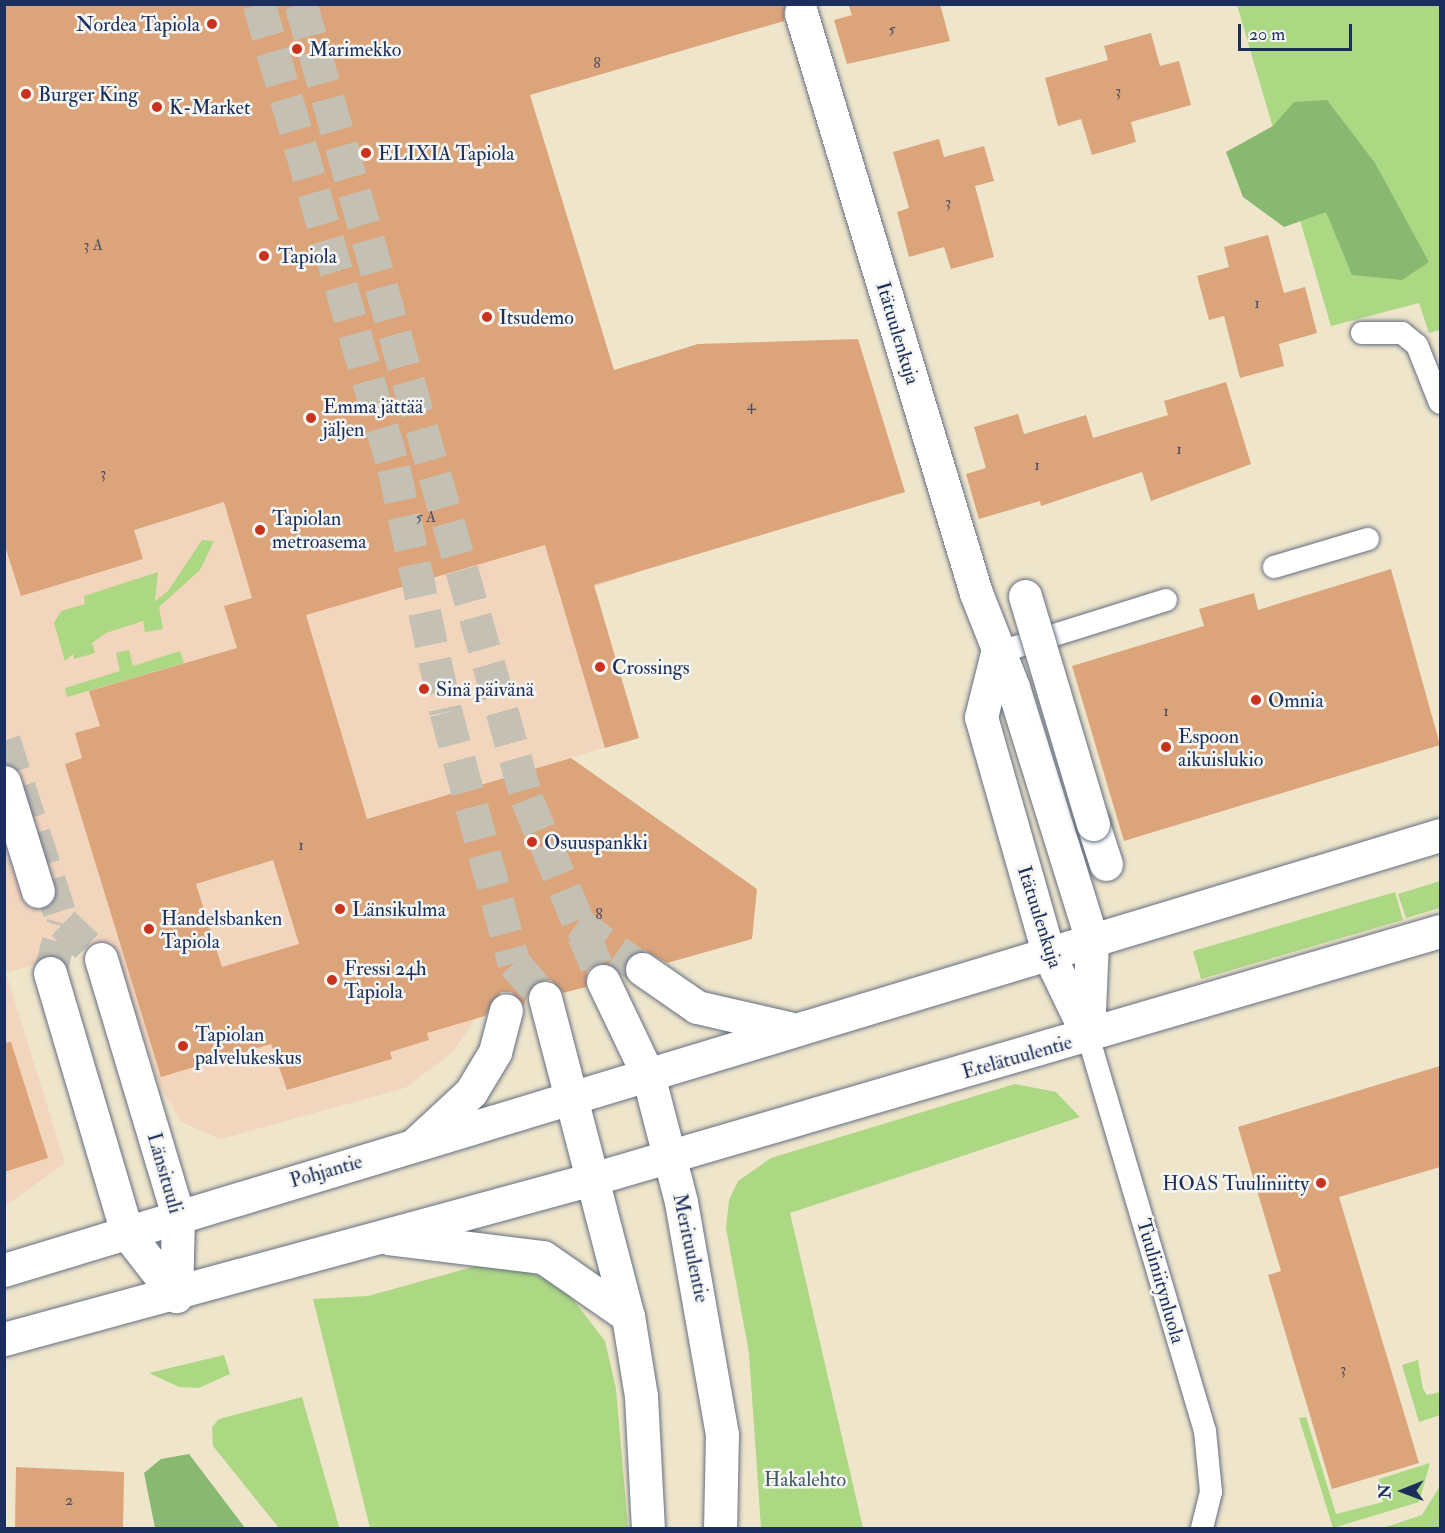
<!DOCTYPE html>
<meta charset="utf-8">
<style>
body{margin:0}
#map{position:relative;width:1445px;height:1533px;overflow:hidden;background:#eee5ca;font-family:"IM FELL Double Pica",serif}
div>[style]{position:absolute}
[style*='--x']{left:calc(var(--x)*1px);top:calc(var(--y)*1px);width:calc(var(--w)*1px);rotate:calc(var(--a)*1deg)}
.built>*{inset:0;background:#f2d5bd}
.green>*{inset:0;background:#acd783}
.forest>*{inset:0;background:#89b871}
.building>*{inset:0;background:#dca47a}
.minor-tunnel>*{height:33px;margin-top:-16.5px;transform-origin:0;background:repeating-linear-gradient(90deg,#c4c1b4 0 33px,transparent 0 49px)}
.primary-tunnel>*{height:33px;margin-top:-16.5px;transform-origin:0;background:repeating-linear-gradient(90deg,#c4c1b4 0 33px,transparent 0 49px)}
.roads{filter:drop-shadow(0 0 2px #656f84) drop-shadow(0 0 2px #656f84)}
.service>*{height:22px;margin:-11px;padding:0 11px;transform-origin:11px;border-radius:11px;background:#fff}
.pedestrian>*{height:33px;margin:-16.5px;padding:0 16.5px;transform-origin:16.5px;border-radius:16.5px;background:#fff}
.minor>*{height:33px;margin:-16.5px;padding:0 16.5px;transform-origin:16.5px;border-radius:16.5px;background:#fff}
.secondary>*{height:33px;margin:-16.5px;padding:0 16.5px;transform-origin:16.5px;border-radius:16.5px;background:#fff}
.primary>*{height:33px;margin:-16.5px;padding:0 16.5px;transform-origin:16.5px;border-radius:16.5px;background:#fff}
.bridges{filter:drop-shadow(0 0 2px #656f84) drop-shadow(0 0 2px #656f84)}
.pedestrian-bridge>*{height:33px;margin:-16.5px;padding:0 16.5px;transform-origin:16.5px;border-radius:16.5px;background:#fff}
.dots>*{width:16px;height:16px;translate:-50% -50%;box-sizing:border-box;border:3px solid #f6f6f2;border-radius:50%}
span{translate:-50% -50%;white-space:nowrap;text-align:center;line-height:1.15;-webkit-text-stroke:5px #f6f6f2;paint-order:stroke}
.number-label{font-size:16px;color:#4b4c65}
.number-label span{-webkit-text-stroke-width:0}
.poi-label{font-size:20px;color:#1b2f5e}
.right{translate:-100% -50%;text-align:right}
.left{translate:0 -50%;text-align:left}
.street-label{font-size:20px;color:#1b2f5e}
.park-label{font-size:20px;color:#3f5967}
.frame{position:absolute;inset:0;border:6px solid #1b2f5e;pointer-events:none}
.north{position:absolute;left:1373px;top:1461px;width:60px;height:60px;-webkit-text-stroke:4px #f6f6f2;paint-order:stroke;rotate:269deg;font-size:16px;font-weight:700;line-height:24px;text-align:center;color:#1b2f5e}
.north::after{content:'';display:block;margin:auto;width:21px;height:27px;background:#1b2f5e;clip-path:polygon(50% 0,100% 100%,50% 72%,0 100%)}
.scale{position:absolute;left:1238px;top:24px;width:114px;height:27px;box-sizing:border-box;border:3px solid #1b2f5e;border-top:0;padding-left:8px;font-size:18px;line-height:21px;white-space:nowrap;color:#1b2f5e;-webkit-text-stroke:4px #f6f6f2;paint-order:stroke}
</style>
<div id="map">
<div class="built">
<div style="clip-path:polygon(5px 5px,513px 38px,637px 573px,594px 587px,639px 737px,412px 806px,475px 1019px,453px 1052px,405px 1088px,221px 1139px,181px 1122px,160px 1086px,112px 942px,6px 973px,65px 1163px,5px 1206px)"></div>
</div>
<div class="green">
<div style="clip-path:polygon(1237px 5px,1440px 5px,1440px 330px,1429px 333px,1419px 303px,1331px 326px)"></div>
<div style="clip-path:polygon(202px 540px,214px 541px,200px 570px,159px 607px,163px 629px,145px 632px,143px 621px,106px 633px,92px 643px,95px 653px,74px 659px,73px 654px,65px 661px,54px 623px,61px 611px,85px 604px,84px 596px,158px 572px,155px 601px,168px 591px)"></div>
<div style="clip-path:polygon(129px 650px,133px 666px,180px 651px,184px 663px,67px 697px,65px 688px,120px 671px,116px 653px)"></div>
<div style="clip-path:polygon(1440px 881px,1440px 908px,1406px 918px,1398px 894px)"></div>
<div style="clip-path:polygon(1395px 892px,1403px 920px,1201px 979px,1193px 951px)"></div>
<div style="clip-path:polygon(1015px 1084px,1056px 1092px,1080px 1117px,790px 1213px,863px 1528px,761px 1528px,749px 1353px,726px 1228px,729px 1200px,738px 1181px,771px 1158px)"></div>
<div style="clip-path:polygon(480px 1265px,519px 1267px,565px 1289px,605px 1341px,616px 1389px,628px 1528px,370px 1528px,313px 1299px,368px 1296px)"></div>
<div style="clip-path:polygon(224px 1355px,230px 1374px,199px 1388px,179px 1387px,149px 1373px)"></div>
<div style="clip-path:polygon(1418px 1360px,1423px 1389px,1427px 1395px,1440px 1392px,1440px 1415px,1419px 1422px,1402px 1365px)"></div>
<div style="clip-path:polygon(302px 1397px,338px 1523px,339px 1528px,279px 1528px,213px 1446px,212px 1427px,219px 1419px)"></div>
<div style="clip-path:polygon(1306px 1417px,1336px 1514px,1383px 1502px,1379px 1479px,1430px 1463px,1419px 1502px,1333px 1528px,1299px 1418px)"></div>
<div style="clip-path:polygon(1440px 1486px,1440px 1528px,1383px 1528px,1422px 1515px)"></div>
</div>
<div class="forest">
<div style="clip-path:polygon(1327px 100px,1375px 163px,1429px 262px,1402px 280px,1352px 275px,1326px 212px,1284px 227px,1243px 197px,1226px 152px,1273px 126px,1294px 102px)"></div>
<div style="clip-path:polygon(189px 1454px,245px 1528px,155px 1528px,144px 1473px,161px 1459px)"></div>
</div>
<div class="building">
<div style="clip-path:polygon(evenodd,4px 4px,785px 4px,784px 21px,530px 95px,614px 370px,698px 344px,858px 339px,905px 492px,594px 585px,639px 738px,605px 748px,545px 545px,306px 615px,367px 819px,571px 758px,757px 889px,752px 939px,667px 963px,644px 950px,635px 952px,626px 959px,625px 975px,613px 965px,595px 964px,587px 971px,586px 987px,563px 993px,551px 980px,540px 980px,531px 985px,524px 1005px,511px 992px,501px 992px,485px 1016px,427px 1033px,429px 1040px,390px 1052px,392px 1059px,287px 1090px,271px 1044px,161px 1077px,65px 764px,82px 758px,75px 733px,100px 726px,89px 691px,237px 648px,224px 606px,252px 598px,224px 502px,134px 530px,143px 559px,21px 596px,4px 543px,4px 4px,273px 860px,299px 944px,222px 967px,196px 884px,273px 860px)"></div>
<div style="clip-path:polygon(848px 4px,940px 4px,950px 41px,847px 64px,834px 20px,852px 15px)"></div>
<div style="clip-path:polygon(1151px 33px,1160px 66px,1179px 61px,1191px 105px,1131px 122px,1136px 142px,1092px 155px,1081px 119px,1058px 126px,1045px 78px,1108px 60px,1104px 46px)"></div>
<div style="clip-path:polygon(939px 139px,944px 157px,984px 146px,994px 181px,975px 186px,994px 257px,951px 269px,944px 247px,909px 257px,897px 212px,909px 208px,893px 152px)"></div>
<div style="clip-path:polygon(1268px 235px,1284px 293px,1305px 287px,1317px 333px,1279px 344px,1284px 366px,1240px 378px,1224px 316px,1209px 320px,1197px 276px,1229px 267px,1224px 247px)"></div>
<div style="clip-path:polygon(1226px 382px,1251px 464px,1151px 501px,1142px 472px,1041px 506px,1040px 501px,979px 519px,966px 474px,986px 468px,974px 427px,1018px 414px,1024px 434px,1086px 415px,1093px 438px,1168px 415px,1164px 401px)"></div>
<div style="clip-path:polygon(1391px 569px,1440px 745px,1124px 841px,1072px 666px,1204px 626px,1199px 609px,1223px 602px,1254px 593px,1258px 610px)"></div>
<div style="clip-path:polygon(11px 1042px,48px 1158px,4px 1172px,4px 1043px)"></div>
<div style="clip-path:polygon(1440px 1066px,1440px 1167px,1339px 1197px,1419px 1463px,1332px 1489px,1268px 1275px,1281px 1271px,1238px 1127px)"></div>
<div style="clip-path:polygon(16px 1467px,124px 1472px,123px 1528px,15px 1528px)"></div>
</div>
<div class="minor-tunnel">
<div style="--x:4;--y:740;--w:192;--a:72.1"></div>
<div style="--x:63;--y:923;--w:52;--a:43.5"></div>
<div style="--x:50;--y:973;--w:52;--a:-75.4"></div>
</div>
<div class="primary-tunnel">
<div style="--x:259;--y:4;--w:483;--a:73.8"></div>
<div style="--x:394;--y:468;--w:249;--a:78"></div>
<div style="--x:446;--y:712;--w:260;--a:74.8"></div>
<div style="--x:514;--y:963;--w:47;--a:48.5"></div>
<div style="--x:301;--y:4;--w:826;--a:74.13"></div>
<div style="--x:527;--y:799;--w:197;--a:67.3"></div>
<div style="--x:577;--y:923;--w:80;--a:35.3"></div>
</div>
<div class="roads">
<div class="service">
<div style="--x:1362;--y:333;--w:40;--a:0"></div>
<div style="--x:1402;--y:333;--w:19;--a:39"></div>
<div style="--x:1417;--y:345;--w:62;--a:68.4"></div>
<div style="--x:1274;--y:567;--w:98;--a:-16.6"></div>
<div style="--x:997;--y:653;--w:177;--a:-17.4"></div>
<div style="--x:1088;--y:1036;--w:412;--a:73.5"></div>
<div style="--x:1205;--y:1431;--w:61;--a:84.4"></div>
<div style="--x:1211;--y:1492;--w:37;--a:104"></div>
</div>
<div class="pedestrian">
<div style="--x:4;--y:782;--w:114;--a:72.7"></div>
<div style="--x:1093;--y:824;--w:42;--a:72"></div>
</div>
<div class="minor">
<div style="--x:801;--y:13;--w:606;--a:73.21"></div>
<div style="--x:976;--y:593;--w:101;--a:68.5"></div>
<div style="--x:1013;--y:687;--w:265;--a:72.7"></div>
<div style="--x:1092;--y:940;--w:96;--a:92.4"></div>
<div style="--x:997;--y:653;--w:66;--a:104"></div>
<div style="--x:981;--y:717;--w:248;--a:74.1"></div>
<div style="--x:1049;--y:955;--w:85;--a:64.3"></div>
<div style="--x:101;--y:959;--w:268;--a:73.3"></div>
<div style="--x:178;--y:1216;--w:80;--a:91.4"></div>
<div style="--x:50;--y:973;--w:271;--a:73.5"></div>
<div style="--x:127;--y:1233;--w:80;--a:52.1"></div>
</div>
<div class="secondary">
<div style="--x:4;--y:1270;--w:593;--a:-16.88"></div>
<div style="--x:4;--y:1339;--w:609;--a:-15.22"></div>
</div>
<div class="primary">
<div style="--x:642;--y:969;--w:67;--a:34.6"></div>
<div style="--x:697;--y:1007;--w:93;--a:13"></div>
<div style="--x:603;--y:981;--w:104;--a:64.4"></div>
<div style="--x:648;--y:1075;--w:131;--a:75.4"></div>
<div style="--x:681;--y:1202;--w:236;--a:80"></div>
<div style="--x:722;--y:1434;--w:94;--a:91.2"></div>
<div style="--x:545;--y:998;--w:329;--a:75.4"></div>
<div style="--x:628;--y:1316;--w:81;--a:80.8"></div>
<div style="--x:641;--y:1396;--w:132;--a:87"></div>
<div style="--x:571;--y:1098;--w:908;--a:-16.84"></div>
<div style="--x:416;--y:1143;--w:75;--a:-42.8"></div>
<div style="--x:471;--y:1092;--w:47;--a:-59"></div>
<div style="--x:495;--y:1052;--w:43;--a:-75.3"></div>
<div style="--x:592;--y:1179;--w:884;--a:-16.3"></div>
<div style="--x:388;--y:1238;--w:156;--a:7"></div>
<div style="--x:543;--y:1257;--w:103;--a:34.8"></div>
</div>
</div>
<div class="bridges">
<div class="pedestrian-bridge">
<div style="--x:1025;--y:596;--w:238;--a:73.4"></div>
</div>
</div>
<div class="dots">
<div style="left:212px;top:24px;background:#c8321e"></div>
<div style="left:297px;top:49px;background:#c8321e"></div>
<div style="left:26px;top:94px;background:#c8321e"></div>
<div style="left:157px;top:107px;background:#c8321e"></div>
<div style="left:366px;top:153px;background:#c8321e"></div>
<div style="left:264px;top:256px;background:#c8321e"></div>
<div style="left:487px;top:317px;background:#c8321e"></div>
<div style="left:311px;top:418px;background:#c8321e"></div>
<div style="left:260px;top:530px;background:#c8321e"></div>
<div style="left:600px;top:667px;background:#c8321e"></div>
<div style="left:424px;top:689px;background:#c8321e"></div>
<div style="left:1256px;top:700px;background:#c8321e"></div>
<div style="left:1166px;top:747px;background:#c8321e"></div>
<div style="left:532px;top:842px;background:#c8321e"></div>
<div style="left:340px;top:909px;background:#c8321e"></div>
<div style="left:149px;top:929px;background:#c8321e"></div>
<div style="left:332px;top:980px;background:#c8321e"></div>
<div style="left:183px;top:1046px;background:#c8321e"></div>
<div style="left:1321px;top:1183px;background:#c8321e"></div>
</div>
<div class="number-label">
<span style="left:892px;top:29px">5</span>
<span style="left:597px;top:63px">8</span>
<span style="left:1118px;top:91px">3</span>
<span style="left:948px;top:202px">3</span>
<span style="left:93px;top:245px">3 A</span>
<span style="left:1257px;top:303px">1</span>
<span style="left:751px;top:405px">4</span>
<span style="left:1179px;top:449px">1</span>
<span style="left:1037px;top:465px">1</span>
<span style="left:103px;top:473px">3</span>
<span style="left:426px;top:517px">5 A</span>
<span style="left:1166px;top:711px">1</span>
<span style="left:301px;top:845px">1</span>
<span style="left:599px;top:914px">8</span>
<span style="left:1343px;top:1369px">3</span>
<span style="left:69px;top:1500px">2</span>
</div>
<div class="poi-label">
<span class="right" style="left:200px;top:24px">Nordea Tapiola</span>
<span class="left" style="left:309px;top:49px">Marimekko</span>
<span class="left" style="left:38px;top:94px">Burger King</span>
<span class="left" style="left:169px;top:107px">K-Market</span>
<span class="left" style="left:378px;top:153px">ELIXIA Tapiola</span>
<span class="left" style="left:278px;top:256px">Tapiola</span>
<span class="left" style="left:499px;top:317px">Itsudemo</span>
<span class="left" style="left:323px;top:418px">Emma jättää<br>jäljen</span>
<span class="left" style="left:272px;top:530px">Tapiolan<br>metroasema</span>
<span class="left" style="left:612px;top:667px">Crossings</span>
<span class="left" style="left:436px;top:689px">Sinä päivänä</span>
<span class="left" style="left:1268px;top:700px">Omnia</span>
<span class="left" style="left:1178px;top:748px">Espoon<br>aikuislukio</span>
<span class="left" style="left:544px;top:842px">Osuuspankki</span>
<span class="left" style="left:352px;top:909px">Länsikulma</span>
<span class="left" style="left:161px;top:930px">Handelsbanken<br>Tapiola</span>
<span class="left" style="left:344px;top:980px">Fressi 24h<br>Tapiola</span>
<span class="left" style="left:195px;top:1046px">Tapiolan<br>palvelukeskus</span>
<span class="right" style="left:1309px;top:1183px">HOAS Tuuliniitty</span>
</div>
<div class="street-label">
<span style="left:898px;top:333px;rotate:73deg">Itätuulenkuja</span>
<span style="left:1040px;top:917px;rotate:72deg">Itätuulenkuja</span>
<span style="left:1017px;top:1057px;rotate:-16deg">Etelätuulentie</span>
<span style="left:326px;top:1171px;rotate:-16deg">Pohjantie</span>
<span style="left:165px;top:1173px;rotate:74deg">Länsituuli</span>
<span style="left:691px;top:1248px;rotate:78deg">Merituulentie</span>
<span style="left:1161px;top:1281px;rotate:74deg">Tuuliniitynluola</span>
</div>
<div class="park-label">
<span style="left:805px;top:1479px">Hakalehto</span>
</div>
<div class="frame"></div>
<div class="north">N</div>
<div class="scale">20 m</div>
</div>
